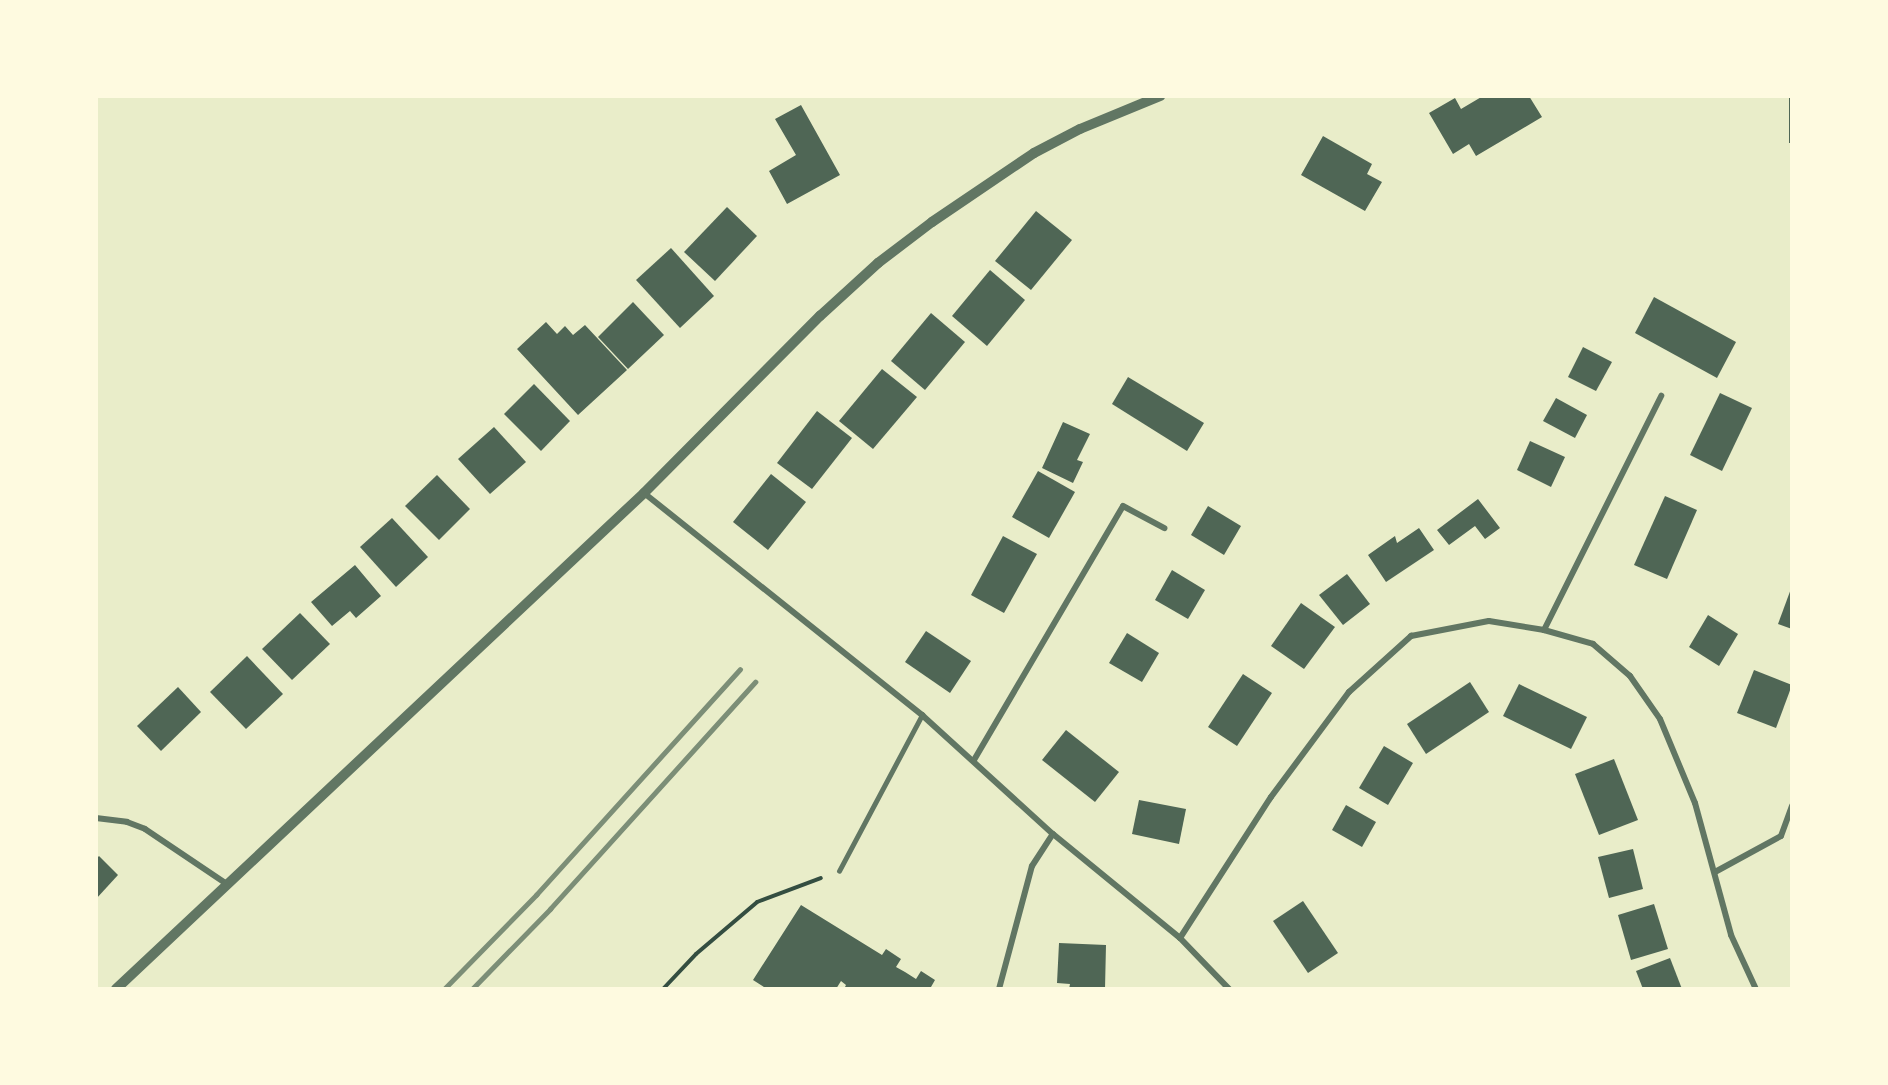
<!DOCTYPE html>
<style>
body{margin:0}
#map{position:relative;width:1888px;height:1085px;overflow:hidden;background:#e9edc9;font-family:"Work Sans",sans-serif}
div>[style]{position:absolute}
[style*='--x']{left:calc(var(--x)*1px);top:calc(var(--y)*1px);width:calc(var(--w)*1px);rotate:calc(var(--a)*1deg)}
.building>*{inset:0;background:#4f6655}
.path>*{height:4px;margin:-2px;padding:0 2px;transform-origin:2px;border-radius:2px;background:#344e41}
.service>*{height:4.5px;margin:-2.25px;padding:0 2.25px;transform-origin:2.25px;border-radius:2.25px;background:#617663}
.minor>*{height:6px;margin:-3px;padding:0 3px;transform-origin:3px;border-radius:3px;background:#617663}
.tertiary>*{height:10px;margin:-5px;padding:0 5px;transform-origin:5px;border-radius:5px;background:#617663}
.rail>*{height:4.5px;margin:-2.25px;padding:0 2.25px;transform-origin:2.25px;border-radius:2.25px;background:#7c8e77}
span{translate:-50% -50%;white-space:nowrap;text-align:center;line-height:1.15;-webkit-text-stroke:4.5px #fefae0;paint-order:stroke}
.frame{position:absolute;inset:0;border:98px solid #fefae0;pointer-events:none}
</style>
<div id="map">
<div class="building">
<div style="clip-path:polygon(1483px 96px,1529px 96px,1542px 117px,1476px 156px,1469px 144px,1453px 154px,1429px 113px,1455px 98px,1461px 109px)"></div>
<div style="clip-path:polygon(1789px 96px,1792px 96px,1792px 143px,1789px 143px)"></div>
<div style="clip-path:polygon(801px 105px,840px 175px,787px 204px,769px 171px,796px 155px,775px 119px)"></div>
<div style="clip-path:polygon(1323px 136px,1372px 164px,1367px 174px,1382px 182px,1365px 211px,1301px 175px)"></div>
<div style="clip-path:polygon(727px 207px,757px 236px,715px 281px,684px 252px)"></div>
<div style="clip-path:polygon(1036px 211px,1072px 240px,1031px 290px,995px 261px)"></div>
<div style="clip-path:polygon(671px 248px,714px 296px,680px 328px,636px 280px)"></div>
<div style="clip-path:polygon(990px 270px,1025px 300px,987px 346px,952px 316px)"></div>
<div style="clip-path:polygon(1654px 297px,1736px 342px,1717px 378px,1635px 333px)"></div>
<div style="clip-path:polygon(633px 302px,664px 335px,628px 369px,598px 337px)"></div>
<div style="clip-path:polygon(931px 313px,965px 342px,925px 390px,891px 361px)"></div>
<div style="clip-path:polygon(546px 322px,557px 334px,565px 326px,573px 335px,585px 325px,627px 370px,578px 415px,517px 349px)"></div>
<div style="clip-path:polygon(1583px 347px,1612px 362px,1596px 391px,1568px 377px)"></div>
<div style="clip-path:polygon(882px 369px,917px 397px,873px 449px,839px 421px)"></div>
<div style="clip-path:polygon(1128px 377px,1204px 423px,1187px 451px,1112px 404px)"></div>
<div style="clip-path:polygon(534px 384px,570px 421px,541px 451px,504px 414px)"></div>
<div style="clip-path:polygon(1720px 393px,1752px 408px,1722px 471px,1690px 455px)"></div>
<div style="clip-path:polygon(1556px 398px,1587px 415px,1575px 438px,1543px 421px)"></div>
<div style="clip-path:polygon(817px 411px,852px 438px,812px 489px,777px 463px)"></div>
<div style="clip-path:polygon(1063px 422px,1090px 434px,1077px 460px,1083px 462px,1073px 483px,1042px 468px)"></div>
<div style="clip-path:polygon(494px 427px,526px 462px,490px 494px,458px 459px)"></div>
<div style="clip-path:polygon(1530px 441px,1565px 457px,1551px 487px,1517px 470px)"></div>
<div style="clip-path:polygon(1038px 471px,1075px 492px,1049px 538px,1012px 517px)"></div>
<div style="clip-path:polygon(771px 474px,806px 502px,768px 550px,733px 522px)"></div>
<div style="clip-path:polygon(437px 475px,470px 509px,439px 540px,405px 506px)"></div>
<div style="clip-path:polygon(1665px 496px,1697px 510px,1667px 579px,1634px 565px)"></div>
<div style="clip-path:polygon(1478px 499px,1500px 528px,1485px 539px,1475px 526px,1449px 545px,1437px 530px)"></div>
<div style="clip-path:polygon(1208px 506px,1241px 526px,1224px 555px,1191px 535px)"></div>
<div style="clip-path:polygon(392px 518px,428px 557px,396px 587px,360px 547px)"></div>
<div style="clip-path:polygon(1419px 528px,1434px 550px,1386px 582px,1368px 555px,1395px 536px,1397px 543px)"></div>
<div style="clip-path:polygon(1003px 536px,1037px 554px,1004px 613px,971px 595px)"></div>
<div style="clip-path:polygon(355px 565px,381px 596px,356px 618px,350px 611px,332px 626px,311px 602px)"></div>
<div style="clip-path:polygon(1172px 570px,1205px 590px,1188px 619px,1155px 600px)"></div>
<div style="clip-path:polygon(1347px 574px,1370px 604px,1343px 625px,1319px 595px)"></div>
<div style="clip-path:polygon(1792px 586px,1792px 629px,1778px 624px)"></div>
<div style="clip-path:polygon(1301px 603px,1335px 627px,1304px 669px,1271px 646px)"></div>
<div style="clip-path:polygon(300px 613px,330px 644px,292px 680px,262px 649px)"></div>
<div style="clip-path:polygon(1708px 615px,1738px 634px,1719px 666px,1689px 647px)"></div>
<div style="clip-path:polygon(926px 631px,971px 661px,950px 693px,905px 662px)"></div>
<div style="clip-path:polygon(1127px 633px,1159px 653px,1142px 682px,1109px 663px)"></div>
<div style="clip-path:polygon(247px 656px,283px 694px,246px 729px,210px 692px)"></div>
<div style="clip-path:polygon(1754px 670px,1792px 685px,1776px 728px,1737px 713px)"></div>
<div style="clip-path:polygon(1243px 674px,1272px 693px,1237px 746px,1208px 727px)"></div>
<div style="clip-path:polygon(1470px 682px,1489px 712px,1426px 754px,1407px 724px)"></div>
<div style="clip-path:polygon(1519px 684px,1587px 717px,1571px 749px,1503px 716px)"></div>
<div style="clip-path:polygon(178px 687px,201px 712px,161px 751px,137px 726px)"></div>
<div style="clip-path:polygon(1066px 730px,1119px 772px,1095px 802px,1042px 760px)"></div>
<div style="clip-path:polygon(1384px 746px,1413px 763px,1388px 805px,1359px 788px)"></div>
<div style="clip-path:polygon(1614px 759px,1638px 820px,1599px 835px,1575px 774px)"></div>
<div style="clip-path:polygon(1139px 800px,1186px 809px,1179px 844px,1132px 834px)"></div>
<div style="clip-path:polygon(1346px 805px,1376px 822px,1362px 847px,1332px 830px)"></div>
<div style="clip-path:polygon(1633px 849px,1643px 889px,1609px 898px,1598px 857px)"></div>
<div style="clip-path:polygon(99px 856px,118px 875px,96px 899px,96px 859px)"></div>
<div style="clip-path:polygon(1303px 901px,1338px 953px,1308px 973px,1273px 921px)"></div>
<div style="clip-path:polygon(1654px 904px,1668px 949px,1631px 960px,1618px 915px)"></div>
<div style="clip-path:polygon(801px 905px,882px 955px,886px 949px,901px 959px,896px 967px,905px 972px,916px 979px,921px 971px,935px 980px,931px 987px,934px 989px,844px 989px,846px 985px,841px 981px,836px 989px,767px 989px,753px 980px)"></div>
<div style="clip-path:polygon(1059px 943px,1106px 945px,1105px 989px,1069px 989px,1070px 984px,1057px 983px)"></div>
<div style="clip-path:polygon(1670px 958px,1682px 989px,1643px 989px,1636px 971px)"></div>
</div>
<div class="path">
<div style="--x:663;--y:989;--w:48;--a:-46.7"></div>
<div style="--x:696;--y:954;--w:80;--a:-40.4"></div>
<div style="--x:757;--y:902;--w:68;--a:-20.6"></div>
</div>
<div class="service">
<div style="--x:839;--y:871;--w:177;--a:-62"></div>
</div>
<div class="minor">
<div style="--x:644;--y:493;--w:356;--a:38.6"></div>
<div style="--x:922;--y:715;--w:177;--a:42.3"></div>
<div style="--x:1053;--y:834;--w:164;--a:39.3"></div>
<div style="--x:1180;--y:938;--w:71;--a:46.1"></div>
<div style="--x:1544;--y:630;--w:262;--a:-63.4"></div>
<div style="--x:974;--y:760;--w:294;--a:-59.6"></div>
<div style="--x:1123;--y:506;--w:47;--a:28.2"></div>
<div style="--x:96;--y:818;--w:31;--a:7"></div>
<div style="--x:127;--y:822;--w:19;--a:21"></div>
<div style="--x:145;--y:829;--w:99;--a:33.9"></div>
<div style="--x:1715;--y:872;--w:75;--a:-28.6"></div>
<div style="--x:1781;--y:836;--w:32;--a:-70"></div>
<div style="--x:1180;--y:938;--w:168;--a:-57.2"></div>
<div style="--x:1271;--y:797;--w:131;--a:-53.4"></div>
<div style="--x:1349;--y:692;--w:84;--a:-42.1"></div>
<div style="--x:1411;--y:636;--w:79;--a:-10.9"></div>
<div style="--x:1489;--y:621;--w:56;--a:9.3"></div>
<div style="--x:1544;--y:630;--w:51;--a:15.9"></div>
<div style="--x:1593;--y:644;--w:49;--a:40.9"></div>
<div style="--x:1630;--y:676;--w:52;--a:55.1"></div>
<div style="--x:1660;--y:719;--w:91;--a:67.4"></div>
<div style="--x:1695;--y:803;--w:137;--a:74.7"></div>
<div style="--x:1731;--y:935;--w:60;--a:65.2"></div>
<div style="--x:999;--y:989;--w:127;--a:-75"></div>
<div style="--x:1032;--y:866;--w:38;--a:-57"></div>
</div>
<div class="tertiary">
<div style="--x:116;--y:989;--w:724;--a:-43.21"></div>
<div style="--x:644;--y:493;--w:250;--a:-45.2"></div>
<div style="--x:820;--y:316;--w:79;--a:-42.4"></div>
<div style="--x:878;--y:263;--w:68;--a:-37.2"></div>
<div style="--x:932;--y:222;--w:123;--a:-34.1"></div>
<div style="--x:1034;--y:153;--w:52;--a:-27.6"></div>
<div style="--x:1080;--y:129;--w:87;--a:-22.4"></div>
</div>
<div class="rail">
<div style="--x:444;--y:989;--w:132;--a:-45.6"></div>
<div style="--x:536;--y:895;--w:304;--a:-47.9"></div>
<div style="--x:472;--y:989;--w:112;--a:-45.7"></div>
<div style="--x:550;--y:909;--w:306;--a:-47.9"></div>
</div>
<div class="frame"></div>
</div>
